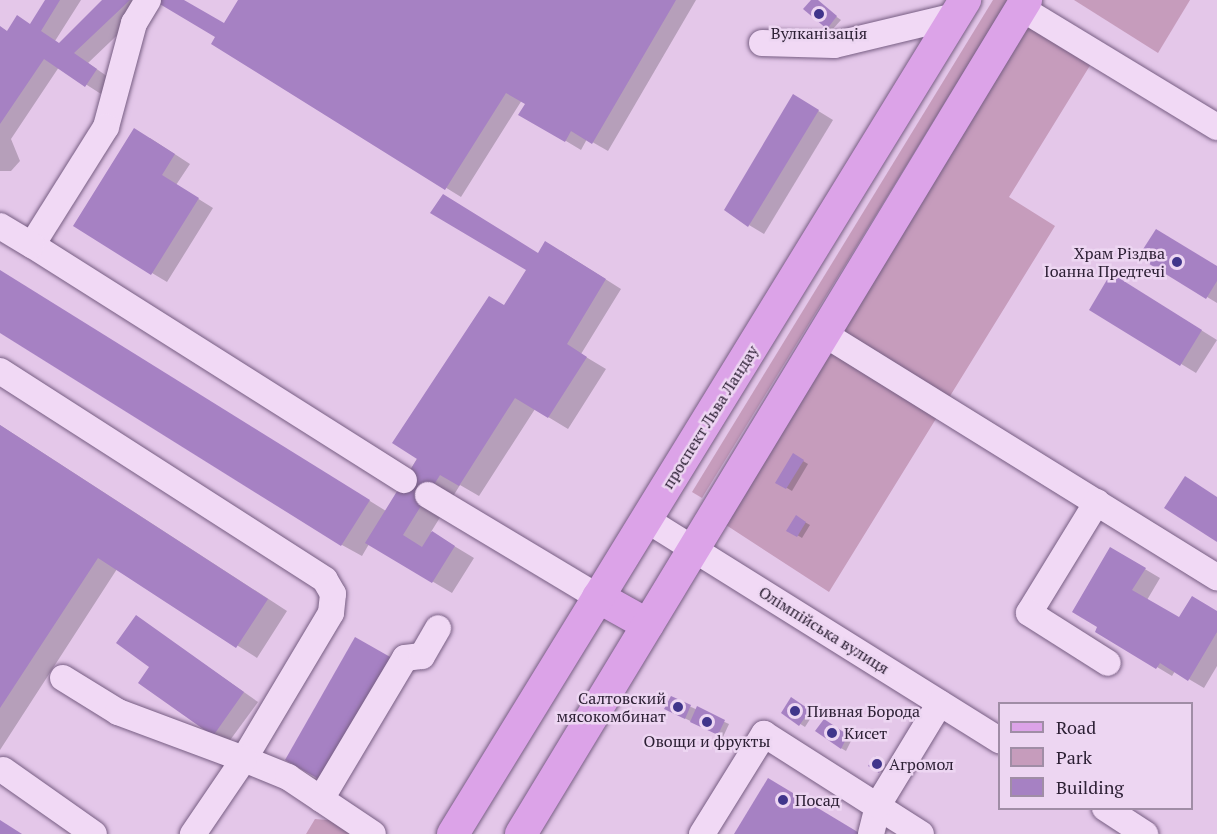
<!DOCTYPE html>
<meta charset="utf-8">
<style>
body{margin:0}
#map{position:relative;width:1217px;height:834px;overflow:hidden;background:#e4c7e9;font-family:"PT Serif",serif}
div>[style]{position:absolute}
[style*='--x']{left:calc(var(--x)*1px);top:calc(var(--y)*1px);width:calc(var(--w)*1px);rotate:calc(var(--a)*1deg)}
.green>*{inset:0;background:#c69cbc}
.shadow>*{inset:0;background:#0003}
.building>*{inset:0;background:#a681c3}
.roads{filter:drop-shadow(0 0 2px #775e83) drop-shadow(0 0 2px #775e83)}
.minor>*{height:26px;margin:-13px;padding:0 13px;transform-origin:13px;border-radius:13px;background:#f1d9f5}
.major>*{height:32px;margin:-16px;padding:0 16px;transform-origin:16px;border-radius:16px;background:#dca3e8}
.dots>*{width:16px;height:16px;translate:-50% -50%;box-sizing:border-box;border:3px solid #edd6f2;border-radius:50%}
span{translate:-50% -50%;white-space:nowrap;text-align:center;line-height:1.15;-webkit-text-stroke:5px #edd6f2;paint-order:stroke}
.poi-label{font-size:16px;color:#2d2035}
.right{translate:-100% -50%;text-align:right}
.left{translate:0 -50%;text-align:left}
.street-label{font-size:16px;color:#2d2035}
.legend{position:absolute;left:998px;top:702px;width:195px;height:108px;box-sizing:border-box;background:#edd6f2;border:2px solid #a08da6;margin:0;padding:8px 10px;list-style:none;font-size:18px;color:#2d2035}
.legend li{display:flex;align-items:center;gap:12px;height:30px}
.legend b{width:30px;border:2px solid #a08da6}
</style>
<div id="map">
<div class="green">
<div style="clip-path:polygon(993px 0,1008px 0,702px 498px,692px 492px)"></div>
<div style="clip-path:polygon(1074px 0,1190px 0,1158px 53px)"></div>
<div style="clip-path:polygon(1031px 21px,1094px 59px,1009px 197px,1055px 226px,829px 592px,726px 525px)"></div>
<div style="clip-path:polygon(315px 819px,339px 821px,359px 834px,306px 834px)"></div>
</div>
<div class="shadow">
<div style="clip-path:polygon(47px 0,81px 0,55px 41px,60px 44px,104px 0,154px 0,88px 63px,111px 79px,101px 94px,59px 67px,11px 139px,20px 161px,11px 171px,0 171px,0 27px,8px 32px,31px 25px)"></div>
<div style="clip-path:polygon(182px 0,224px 25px,240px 0,696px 0,608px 151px,587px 139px,581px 150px,566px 141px,520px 114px,527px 104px,522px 100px,461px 197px,213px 44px,217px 36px)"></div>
<div style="clip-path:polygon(813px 0,841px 20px,832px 30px,827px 27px)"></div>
<div style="clip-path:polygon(794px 96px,833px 120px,764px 234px,749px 225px)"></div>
<div style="clip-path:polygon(150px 138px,190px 164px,176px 185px,213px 208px,167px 282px,152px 273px)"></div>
<div style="clip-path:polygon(561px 251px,621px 289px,581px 354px,606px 369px,568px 429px,535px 409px,479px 496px,460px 485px,431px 532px,474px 558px,452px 593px,369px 544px,362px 556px,342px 545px,0 332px,0 271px,386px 511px,538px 254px)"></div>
<div style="clip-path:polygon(1140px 256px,1217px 267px,1217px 303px)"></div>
<div style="clip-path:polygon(1127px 284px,1217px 340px,1196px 373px,1091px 309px)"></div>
<div style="clip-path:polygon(0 425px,287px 611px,257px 658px,117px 569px,0 750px)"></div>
<div style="clip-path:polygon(793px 455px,808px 464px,792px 491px,777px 482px)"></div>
<div style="clip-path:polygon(796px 517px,810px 525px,802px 538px,789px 530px)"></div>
<div style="clip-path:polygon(1111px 549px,1160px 578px,1147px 600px,1180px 619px,1217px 613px,1217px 666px,1204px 688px,1175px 671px,1172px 676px,1097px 631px)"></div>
<div style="clip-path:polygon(136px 617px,258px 702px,228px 743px,213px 735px,151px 666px)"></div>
<div style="clip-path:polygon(671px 698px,729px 724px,723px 737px,670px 711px)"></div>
<div style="clip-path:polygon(791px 699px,814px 713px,805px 727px,783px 713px)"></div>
<div style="clip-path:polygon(824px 721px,852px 739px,846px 751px,841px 748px)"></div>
<div style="clip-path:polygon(875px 758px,889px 766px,884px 774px,870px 765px)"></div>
</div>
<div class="building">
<div style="clip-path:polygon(45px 0,60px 0,41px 31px,59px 43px,102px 0,130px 0,74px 53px,97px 69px,85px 87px,44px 59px,0 124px,0 26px,7px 31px,17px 15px,30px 24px)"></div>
<div style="clip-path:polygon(153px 0,184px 0,224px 23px,238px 0,676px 0,592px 144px,571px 131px,565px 142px,518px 115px,525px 104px,506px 93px,445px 190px,211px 44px,215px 37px)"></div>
<div style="clip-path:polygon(811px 0,818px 0,837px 16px,827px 29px,803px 9px)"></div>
<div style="clip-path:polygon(793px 94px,819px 110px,748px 227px,724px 210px)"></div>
<div style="clip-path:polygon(134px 128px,175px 154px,162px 175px,199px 198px,151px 275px,73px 226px)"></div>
<div style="clip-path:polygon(443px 194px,538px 253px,545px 241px,606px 279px,567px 344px,587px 357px,548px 418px,515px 398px,459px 486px,440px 475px,403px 535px,422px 547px,432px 531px,455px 546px,432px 583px,365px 543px,417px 459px,392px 443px,489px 296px,504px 305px,526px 270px,430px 213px)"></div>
<div style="clip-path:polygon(1156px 229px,1217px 266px,1217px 281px,1206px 299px,1138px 257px)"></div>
<div style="clip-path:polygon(0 270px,370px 500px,341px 546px,0 333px)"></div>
<div style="clip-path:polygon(1111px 273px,1202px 330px,1180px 366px,1089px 310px)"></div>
<div style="clip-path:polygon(0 425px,268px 599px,236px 648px,98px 558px,0 708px)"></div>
<div style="clip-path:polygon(793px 453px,804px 460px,786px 489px,775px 483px)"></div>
<div style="clip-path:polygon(1185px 476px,1217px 497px,1217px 542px,1164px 508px)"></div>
<div style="clip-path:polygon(796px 515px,806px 522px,797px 537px,786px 531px)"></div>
<div style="clip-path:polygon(1110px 547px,1146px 568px,1132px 590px,1179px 617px,1192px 596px,1217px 611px,1217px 632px,1188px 681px,1160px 663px,1156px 669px,1095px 632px,1097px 627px,1072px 612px)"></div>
<div style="clip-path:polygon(136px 615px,244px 692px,213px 736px,138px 683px,149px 667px,116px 643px)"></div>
<div style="clip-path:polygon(355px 637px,392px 658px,322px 781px,285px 760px)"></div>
<div style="clip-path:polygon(671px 696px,691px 705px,685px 719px,664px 709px)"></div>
<div style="clip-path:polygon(791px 697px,810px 710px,799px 726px,781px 713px)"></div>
<div style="clip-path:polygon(697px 706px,725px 720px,718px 735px,690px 722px)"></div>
<div style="clip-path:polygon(824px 719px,848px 735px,841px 749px,815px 731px)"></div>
<div style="clip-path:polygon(875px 756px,885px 763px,879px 773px,868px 766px)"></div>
<div style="clip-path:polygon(768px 778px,861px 834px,734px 834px)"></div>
<div style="clip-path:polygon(0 820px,22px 834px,0 834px)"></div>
</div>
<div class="roads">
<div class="minor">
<div style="--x:148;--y:0;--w:27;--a:121"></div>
<div style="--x:134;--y:23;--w:108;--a:105.1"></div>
<div style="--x:106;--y:127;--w:139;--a:122.1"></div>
<div style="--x:32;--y:245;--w:440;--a:32.3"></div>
<div style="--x:1021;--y:8;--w:229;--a:31.3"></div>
<div style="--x:762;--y:43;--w:72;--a:1.6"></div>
<div style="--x:834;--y:45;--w:124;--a:-13.5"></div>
<div style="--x:0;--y:226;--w:37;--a:31"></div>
<div style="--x:826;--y:335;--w:460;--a:31.8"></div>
<div style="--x:0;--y:371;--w:386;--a:32.7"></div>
<div style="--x:325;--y:580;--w:16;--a:60"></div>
<div style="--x:333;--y:594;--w:19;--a:96"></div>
<div style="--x:331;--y:613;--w:170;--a:120.8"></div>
<div style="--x:244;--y:759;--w:48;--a:22.2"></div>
<div style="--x:288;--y:777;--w:102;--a:33.8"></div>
<div style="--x:428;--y:495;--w:198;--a:31"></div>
<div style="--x:1097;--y:502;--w:130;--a:121.5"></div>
<div style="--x:1029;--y:613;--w:93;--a:32.3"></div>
<div style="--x:647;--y:520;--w:416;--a:32"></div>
<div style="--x:63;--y:678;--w:65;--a:31.7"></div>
<div style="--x:118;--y:712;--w:134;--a:20.5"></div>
<div style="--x:244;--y:759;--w:91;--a:124.2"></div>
<div style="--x:3;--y:770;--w:111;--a:35.1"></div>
<div style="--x:321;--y:799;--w:164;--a:-59.2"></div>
<div style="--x:405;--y:658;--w:17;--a:-7"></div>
<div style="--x:422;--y:656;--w:32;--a:-60"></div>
<div style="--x:1105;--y:808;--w:48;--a:33"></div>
<div style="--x:702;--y:834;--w:118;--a:-58.2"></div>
<div style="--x:764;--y:734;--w:186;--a:32.5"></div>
<div style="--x:871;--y:834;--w:30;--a:-76"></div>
<div style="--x:878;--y:805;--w:119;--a:-58.7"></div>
</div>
<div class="major">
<div style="--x:598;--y:597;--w:57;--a:29.2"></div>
<div style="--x:453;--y:834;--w:979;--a:-58.45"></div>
<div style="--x:521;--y:834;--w:975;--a:-58.8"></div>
</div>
</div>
<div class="dots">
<div style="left:819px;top:14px;background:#40358b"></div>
<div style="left:1177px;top:262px;background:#40358b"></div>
<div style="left:678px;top:707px;background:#40358b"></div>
<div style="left:795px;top:711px;background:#40358b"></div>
<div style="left:707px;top:722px;background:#40358b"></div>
<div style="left:832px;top:733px;background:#40358b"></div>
<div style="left:877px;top:764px;background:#40358b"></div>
<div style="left:783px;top:800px;background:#40358b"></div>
</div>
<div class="poi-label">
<span style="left:819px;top:33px">Вулканізація</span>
<span class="right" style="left:1165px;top:262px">Храм Різдва<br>Іоанна Предтечі</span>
<span class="right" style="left:666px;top:707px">Салтовский<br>мясокомбинат</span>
<span class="left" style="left:807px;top:711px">Пивная Борода</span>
<span class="left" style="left:844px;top:733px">Кисет</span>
<span style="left:707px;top:741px">Овощи и фрукты</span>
<span class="left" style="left:889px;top:764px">Агромол</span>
<span class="left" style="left:795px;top:800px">Посад</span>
</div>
<div class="street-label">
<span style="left:710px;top:417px;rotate:-58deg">проспект Льва Ландау</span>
<span style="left:824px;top:630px;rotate:32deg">Олімпійська вулиця</span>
</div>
<ul class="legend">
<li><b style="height:8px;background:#dca3e8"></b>Road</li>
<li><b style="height:16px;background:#c69cbc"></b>Park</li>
<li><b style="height:16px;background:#a681c3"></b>Building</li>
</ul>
</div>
